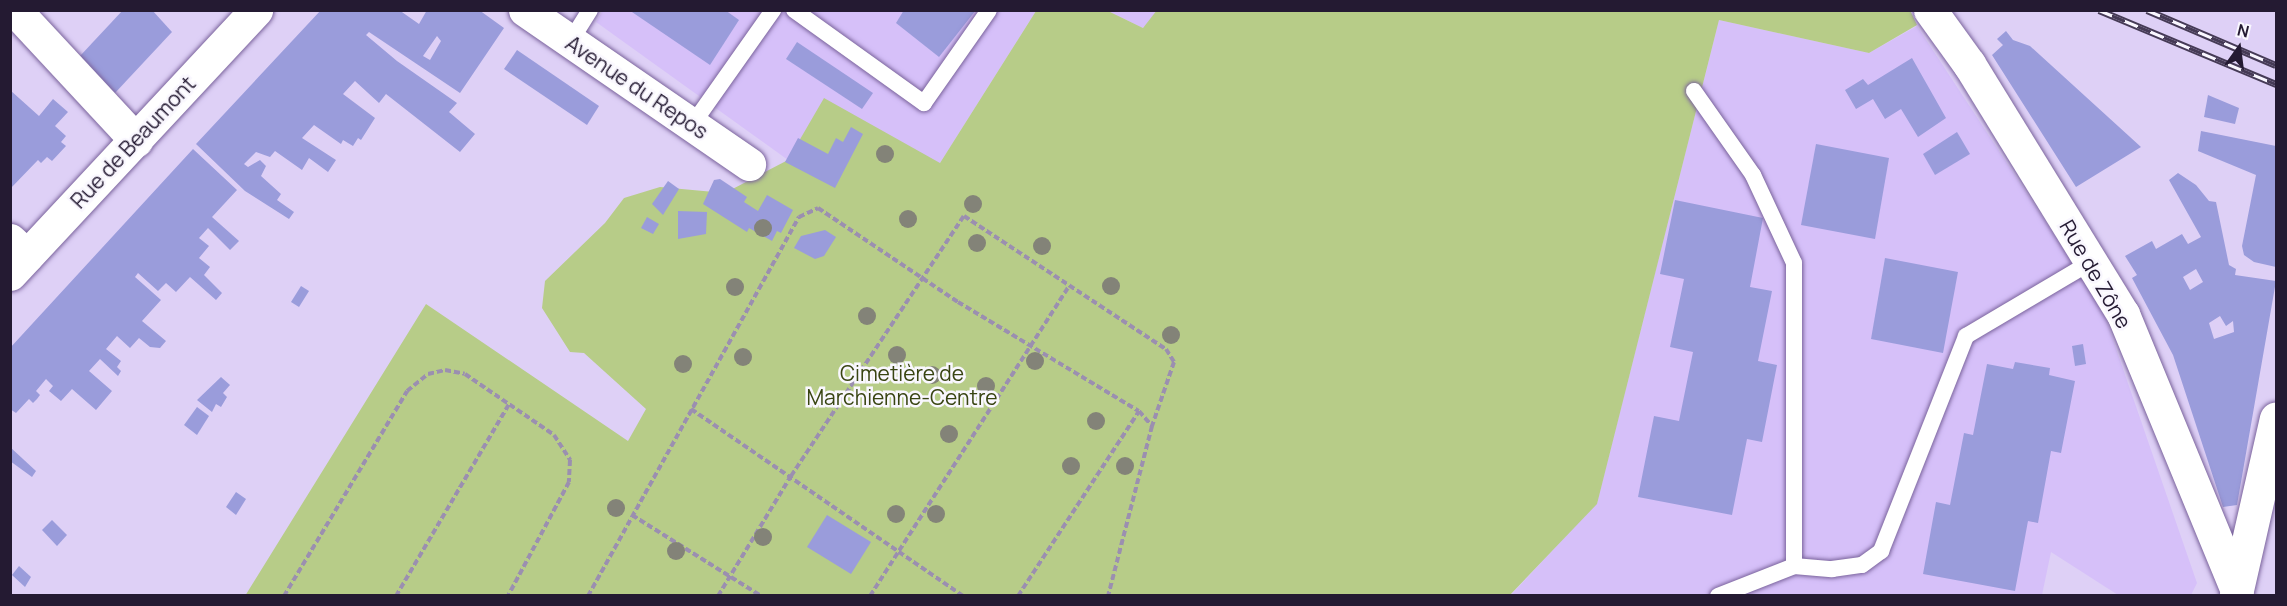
<!DOCTYPE html>
<meta charset="utf-8">
<style>
body{margin:0}
#map{position:relative;width:2287px;height:606px;overflow:hidden;background:#ded0f6;font-family:Manrope,sans-serif}
div>[style]{position:absolute}
[style*='--x']{left:calc(var(--x)*1px);top:calc(var(--y)*1px);width:calc(var(--w)*1px);rotate:calc(var(--a)*1deg)}
.built>*{inset:0;background:#d6c0f9}
.green>*{inset:0;background:#b7cc88}
.building>*{inset:0;background:#9a9cdb}
.path>*{height:4px;margin-top:-2px;transform-origin:0;background:repeating-linear-gradient(90deg,#9b8fb0 0 6px,transparent 0 9px)}
.roads{filter:drop-shadow(0 0 2px #7a639c) drop-shadow(0 0 2px #7a639c)}
.lane>*{height:16px;margin:-8px;padding:0 8px;transform-origin:8px;border-radius:8px;background:#fff}
.street>*{height:33px;margin:-16.5px;padding:0 16.5px;transform-origin:16.5px;border-radius:16.5px;background:#fff}
.secondary>*{height:33px;margin:-16.5px;padding:0 16.5px;transform-origin:16.5px;border-radius:16.5px;background:#fff}
.rail>*{height:7px;margin-top:-3.5px;transform-origin:0;background:repeating-linear-gradient(90deg,#f9f7fe 0 14px,#463b56 0 28px);box-sizing:border-box;border-block:2px solid #463b56}
.trees>*{width:18px;height:18px;margin:-9px;border-radius:50%;background:#838378}
span{translate:-50% -50%;white-space:nowrap;text-align:center;line-height:1.15;-webkit-text-stroke:5px #f9f7fe;paint-order:stroke}
.street-label{font-size:21px;color:#241a32}
.park-label{font-size:21px;color:#384411}
.frame{position:absolute;inset:0;border:12px solid #241a32;pointer-events:none}
.north{position:absolute;left:2209px;top:18px;width:60px;height:60px;-webkit-text-stroke:4px #f9f7fe;paint-order:stroke;rotate:14deg;font-size:16px;font-weight:700;line-height:24px;text-align:center;color:#241a32}
.north::after{content:'';display:block;margin:auto;width:21px;height:27px;background:#241a32;clip-path:polygon(50% 0,100% 100%,50% 72%,0 100%)}
</style>
<div id="map">
<div class="built">
<div style="clip-path:polygon(603px 10px,1036px 11px,940px 163px,788px 160px,596px 22px)"></div>
<div style="clip-path:polygon(1108px 11px,1157px 11px,1143px 28px)"></div>
<div style="clip-path:polygon(1719px 20px,1869px 53px,1917px 26px,2102px 308px,2197px 583px,2191px 595px,2118px 595px,2051px 552px,2042px 595px,1510px 596px,1597px 503px)"></div>
</div>
<div class="green">
<div style="clip-path:polygon(1157px 10px,1910px 10px,1917px 25px,1869px 53px,1719px 20px,1597px 504px,1510px 595px,245px 596px,426px 304px,628px 441px,646px 409px,584px 353px,570px 352px,542px 308px,545px 281px,605px 223px,624px 198px,660px 187px,725px 193px,788px 160px,824px 98px,940px 163px,1036px 11px,1108px 11px,1143px 28px)"></div>
</div>
<div class="building">
<div style="clip-path:polygon(123px 10px,152px 10px,172px 32px,115px 93px,80px 56px)"></div>
<div style="clip-path:polygon(evenodd,321px 10px,399px 10px,419px 24px,427px 10px,479px 10px,504px 28px,460px 93px,369px 32px,366px 35px,397px 61px,457px 103px,449px 112px,475px 134px,460px 152px,386px 94px,379px 103px,355px 81px,343px 94px,375px 118px,361px 140px,358px 138px,353px 146px,343px 140px,341px 144px,314px 125px,302px 138px,336px 160px,328px 172px,309px 158px,302px 170px,275px 151px,270px 157px,256px 152px,244px 164px,248px 167px,260px 160px,266px 166px,261px 176px,281px 194px,277px 200px,294px 212px,289px 219px,245px 191px,196px 144px,321px 10px,437px 36px,441px 41px,430px 60px,423px 56px,437px 36px)"></div>
<div style="clip-path:polygon(629px 10px,725px 10px,739px 20px,710px 65px)"></div>
<div style="clip-path:polygon(904px 10px,976px 10px,939px 57px,896px 23px)"></div>
<div style="clip-path:polygon(2006px 31px,2013px 40px,2030px 46px,2141px 147px,2076px 187px,1992px 55px,2003px 45px,1997px 39px)"></div>
<div style="clip-path:polygon(797px 42px,873px 93px,862px 109px,786px 59px)"></div>
<div style="clip-path:polygon(517px 50px,599px 106px,587px 125px,504px 69px)"></div>
<div style="clip-path:polygon(1912px 58px,1946px 118px,1918px 137px,1901px 109px,1885px 119px,1873px 99px,1856px 109px,1845px 90px,1863px 79px,1868px 85px)"></div>
<div style="clip-path:polygon(10px 90px,39px 116px,53px 99px,68px 112px,55px 126px,66px 136px,61px 142px,66px 146px,52px 161px,47px 157px,41px 163px,38px 160px,10px 189px)"></div>
<div style="clip-path:polygon(2208px 95px,2239px 108px,2235px 124px,2204px 117px)"></div>
<div style="clip-path:polygon(851px 127px,863px 134px,835px 188px,785px 162px,798px 138px,828px 154px,836px 138px,843px 142px)"></div>
<div style="clip-path:polygon(2201px 131px,2276px 146px,2276px 267px,2254px 262px,2244px 255px,2242px 246px,2256px 175px,2198px 151px)"></div>
<div style="clip-path:polygon(1957px 132px,1970px 154px,1935px 175px,1923px 154px)"></div>
<div style="clip-path:polygon(1816px 144px,1889px 158px,1875px 239px,1801px 225px)"></div>
<div style="clip-path:polygon(193px 149px,237px 190px,212px 217px,239px 241px,230px 250px,208px 228px,199px 238px,209px 246px,199px 258px,210px 267px,204px 275px,222px 293px,216px 300px,190px 277px,176px 292px,166px 283px,158px 291px,138px 273px,135px 277px,161px 300px,142px 321px,166px 341px,160px 348px,150px 347px,139px 338px,130px 348px,117px 336px,106px 349px,121px 361px,117px 367px,121px 371px,118px 376px,100px 359px,89px 371px,112px 391px,96px 410px,72px 389px,61px 401px,49px 391px,53px 386px,46px 379px,36px 391px,40px 395px,37px 399px,33px 403px,29px 399px,16px 413px,10px 409px,10px 348px)"></div>
<div style="clip-path:polygon(evenodd,2178px 173px,2196px 185px,2209px 201px,2216px 202px,2229px 265px,2236px 269px,2235px 275px,2276px 281px,2237px 505px,2223px 507px,2173px 355px,2132px 278px,2137px 275px,2125px 256px,2152px 241px,2156px 249px,2182px 234px,2188px 244px,2201px 237px,2169px 180px,2178px 173px,2196px 269px,2203px 282px,2190px 290px,2183px 277px,2196px 269px,2178px 173px,2220px 316px,2226px 326px,2233px 321px,2234px 332px,2214px 339px,2209px 323px,2220px 316px)"></div>
<div style="clip-path:polygon(720px 179px,747px 197px,744px 202px,758px 211px,767px 195px,793px 210px,781px 233px,777px 231px,772px 241px,749px 228px,747px 232px,703px 204px,714px 180px)"></div>
<div style="clip-path:polygon(668px 181px,679px 189px,663px 215px,652px 204px)"></div>
<div style="clip-path:polygon(1675px 200px,1763px 218px,1750px 287px,1772px 291px,1758px 361px,1777px 365px,1762px 442px,1747px 439px,1732px 515px,1638px 497px,1654px 416px,1679px 421px,1693px 352px,1670px 347px,1684px 279px,1660px 274px)"></div>
<div style="clip-path:polygon(678px 211px,707px 212px,706px 234px,678px 239px)"></div>
<div style="clip-path:polygon(647px 217px,659px 224px,653px 234px,641px 228px)"></div>
<div style="clip-path:polygon(825px 230px,836px 237px,824px 256px,815px 259px,794px 248px,801px 236px)"></div>
<div style="clip-path:polygon(1885px 258px,1958px 272px,1943px 353px,1871px 339px)"></div>
<div style="clip-path:polygon(301px 286px,309px 291px,299px 307px,291px 302px)"></div>
<div style="clip-path:polygon(2083px 344px,2086px 364px,2075px 366px,2072px 346px)"></div>
<div style="clip-path:polygon(2015px 362px,2050px 368px,2049px 375px,2075px 381px,2061px 453px,2051px 451px,2038px 523px,2028px 521px,2015px 591px,1923px 574px,1936px 502px,1950px 505px,1964px 433px,1973px 435px,1987px 364px,2013px 369px)"></div>
<div style="clip-path:polygon(221px 377px,230px 385px,223px 393px,227px 397px,221px 407px,216px 404px,212px 412px,197px 400px)"></div>
<div style="clip-path:polygon(197px 407px,209px 416px,197px 435px,184px 425px)"></div>
<div style="clip-path:polygon(10px 447px,36px 471px,32px 477px,10px 461px)"></div>
<div style="clip-path:polygon(236px 492px,246px 499px,236px 515px,226px 507px)"></div>
<div style="clip-path:polygon(827px 515px,871px 542px,851px 574px,807px 547px)"></div>
<div style="clip-path:polygon(52px 520px,67px 535px,57px 546px,42px 530px)"></div>
<div style="clip-path:polygon(19px 566px,31px 577px,25px 587px,12px 575px)"></div>
</div>
<div class="path">
<div style="--x:691;--y:409;--w:330;--a:34.5"></div>
<div style="--x:632;--y:515;--w:152;--a:32.1"></div>
<div style="--x:284;--y:596;--w:239;--a:-59"></div>
<div style="--x:407;--y:391;--w:27;--a:-39"></div>
<div style="--x:428;--y:374;--w:17;--a:-13"></div>
<div style="--x:445;--y:370;--w:20;--a:11"></div>
<div style="--x:465;--y:374;--w:108;--a:34.4"></div>
<div style="--x:554;--y:435;--w:30;--a:57"></div>
<div style="--x:570;--y:460;--w:22;--a:93"></div>
<div style="--x:569;--y:482;--w:129;--a:118.2"></div>
<div style="--x:396;--y:596;--w:223;--a:-59.5"></div>
<div style="--x:588;--y:596;--w:434;--a:-60.9"></div>
<div style="--x:799;--y:217;--w:21;--a:-25"></div>
<div style="--x:818;--y:208;--w:169;--a:33.9"></div>
<div style="--x:958;--y:302;--w:211;--a:31.1"></div>
<div style="--x:1139;--y:411;--w:20;--a:49"></div>
<div style="--x:1152;--y:426;--w:176;--a:104.5"></div>
<div style="--x:718;--y:596;--w:140;--a:-58.7"></div>
<div style="--x:791;--y:476;--w:312;--a:-56.4"></div>
<div style="--x:964;--y:216;--w:242;--a:33.4"></div>
<div style="--x:1166;--y:349;--w:15;--a:58"></div>
<div style="--x:1174;--y:362;--w:68;--a:109"></div>
<div style="--x:870;--y:596;--w:368;--a:-57.3"></div>
<div style="--x:1018;--y:596;--w:221;--a:-56.8"></div>
</div>
<div class="roads">
<div class="lane">
<div style="--x:794;--y:10;--w:160;--a:35.6"></div>
<div style="--x:924;--y:103;--w:113;--a:-55"></div>
<div style="--x:570;--y:42;--w:38;--a:-58"></div>
<div style="--x:1694;--y:91;--w:103;--a:54.9"></div>
<div style="--x:1753;--y:175;--w:97;--a:65"></div>
<div style="--x:1794;--y:263;--w:303;--a:90"></div>
<div style="--x:1794;--y:566;--w:38;--a:5"></div>
<div style="--x:1832;--y:569;--w:30;--a:-8"></div>
<div style="--x:1862;--y:565;--w:24;--a:-36"></div>
<div style="--x:1881;--y:551;--w:231;--a:-68.4"></div>
<div style="--x:1966;--y:336;--w:145;--a:-30.6"></div>
<div style="--x:692;--y:125;--w:141;--a:-54.8"></div>
<div style="--x:1718;--y:596;--w:82;--a:-21.5"></div>
</div>
<div class="street">
<div style="--x:15;--y:10;--w:178;--a:47.1"></div>
<div style="--x:525;--y:10;--w:272;--a:34.5"></div>
<div style="--x:1930;--y:10;--w:67;--a:54.2"></div>
<div style="--x:1969;--y:64;--w:294;--a:58.4"></div>
<div style="--x:2123;--y:314;--w:299;--a:67.6"></div>
<div style="--x:10;--y:240;--w:23;--a:43"></div>
<div style="--x:2236;--y:594;--w:180;--a:-77.2"></div>
</div>
<div class="secondary">
<div style="--x:10;--y:274;--w:361;--a:-47"></div>
</div>
</div>
<div class="rail">
<div style="--x:2099;--y:10;--w:192;--a:22.7"></div>
<div style="--x:2147;--y:10;--w:140;--a:23.1"></div>
</div>
<div class="trees">
<div style="left:885px;top:154px"></div>
<div style="left:973px;top:204px"></div>
<div style="left:908px;top:219px"></div>
<div style="left:763px;top:228px"></div>
<div style="left:977px;top:243px"></div>
<div style="left:1042px;top:246px"></div>
<div style="left:1111px;top:286px"></div>
<div style="left:735px;top:287px"></div>
<div style="left:867px;top:316px"></div>
<div style="left:1171px;top:335px"></div>
<div style="left:897px;top:355px"></div>
<div style="left:743px;top:357px"></div>
<div style="left:1035px;top:361px"></div>
<div style="left:683px;top:364px"></div>
<div style="left:932px;top:375px"></div>
<div style="left:986px;top:386px"></div>
<div style="left:1096px;top:421px"></div>
<div style="left:949px;top:434px"></div>
<div style="left:1071px;top:466px"></div>
<div style="left:1125px;top:466px"></div>
<div style="left:616px;top:508px"></div>
<div style="left:896px;top:514px"></div>
<div style="left:936px;top:514px"></div>
<div style="left:763px;top:537px"></div>
<div style="left:676px;top:551px"></div>
</div>
<div class="street-label">
<span style="left:637px;top:87px;rotate:34deg">Avenue du Repos</span>
<span style="left:133px;top:142px;rotate:-47deg">Rue de Beaumont</span>
<span style="left:2096px;top:274px;rotate:60deg">Rue de Zône</span>
</div>
<div class="park-label">
<span style="left:902px;top:385px">Cimetière de<br>Marchienne-Centre</span>
</div>
<div class="frame"></div>
<div class="north">N</div>
</div>
